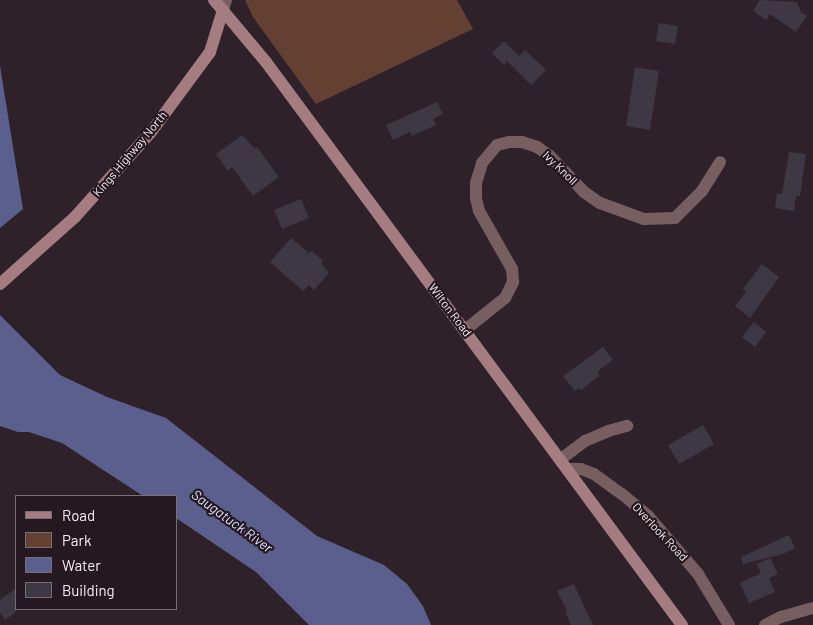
<!DOCTYPE html>
<style>
body{margin:0}
#map{position:relative;width:813px;height:625px;overflow:hidden;background:#2f212a;font-family:Barlow,sans-serif}
div>[style]{position:absolute}
[style*='--x']{left:calc(var(--x)*1px);top:calc(var(--y)*1px);width:calc(var(--w)*1px);rotate:calc(var(--a)*1deg)}
.green>*{inset:0;background:#634032}
.water>*{inset:0;background:#5b5f8d}
.building>*{inset:0;background:#3e3744}
.minor>*{height:12px;margin:-6px;padding:0 6px;transform-origin:6px;border-radius:6px;background:#775e60}
.secondary>*{height:12px;margin:-6px;padding:0 6px;transform-origin:6px;border-radius:6px;background:#a57d80}
span{translate:-50% -50%;white-space:nowrap;text-align:center;line-height:1.15;-webkit-text-stroke:4.5px #251820;paint-order:stroke}
.street-label{font-size:12px;color:#f7eef3}
.water-label{font-size:14px;color:#dbdffd;font-style:italic}
.legend{position:absolute;left:15px;top:495px;width:162px;height:115px;box-sizing:border-box;background:#251820;border:1px solid #796e74;margin:0;padding:6px 9px;list-style:none;font-size:15px;color:#f7eef3}
.legend li{display:flex;align-items:center;gap:10px;height:25px}
.legend b{width:25px;border:1px solid #796e74}
</style>
<div id="map">
<div class="green">
<div style="clip-path:polygon(245px 0,457px 0,473px 29px,316px 104px,253px 17px)"></div>
</div>
<div class="water">
<div style="clip-path:polygon(0 66px,23px 209px,0 228px)"></div>
<div style="clip-path:polygon(0 315px,60px 375px,107px 397px,166px 418px,317px 536px,384px 565px,407px 584px,423px 606px,431px 625px,309px 625px,256px 572px,176px 518px,176px 496px,143px 496px,62px 443px,29px 432px,18px 432px,0 426px)"></div>
</div>
<div class="building">
<div style="clip-path:polygon(760px 0,797px 2px,801px 12px,807px 16px,796px 32px,770px 14px,766px 20px,753px 11px)"></div>
<div style="clip-path:polygon(659px 23px,678px 26px,675px 44px,656px 41px)"></div>
<div style="clip-path:polygon(504px 41px,519px 56px,525px 50px,546px 70px,531px 85px,507px 61px,504px 65px,492px 53px)"></div>
<div style="clip-path:polygon(635px 67px,659px 71px,650px 130px,626px 126px)"></div>
<div style="clip-path:polygon(437px 102px,443px 114px,433px 119px,436px 125px,412px 136px,410px 132px,393px 140px,386px 125px)"></div>
<div style="clip-path:polygon(242px 135px,254px 148px,257px 147px,279px 177px,253px 196px,232px 167px,228px 171px,216px 154px)"></div>
<div style="clip-path:polygon(789px 152px,806px 154px,800px 196px,796px 196px,794px 211px,775px 208px,777px 193px,782px 194px)"></div>
<div style="clip-path:polygon(301px 199px,309px 218px,282px 229px,274px 210px)"></div>
<div style="clip-path:polygon(291px 238px,309px 253px,312px 251px,323px 261px,321px 263px,329px 273px,314px 290px,309px 285px,303px 291px,270px 262px)"></div>
<div style="clip-path:polygon(762px 264px,779px 277px,750px 318px,735px 306px,746px 292px,743px 289px)"></div>
<div style="clip-path:polygon(754px 322px,766px 332px,755px 347px,742px 337px)"></div>
<div style="clip-path:polygon(603px 347px,613px 360px,598px 371px,599px 376px,581px 390px,579px 388px,575px 391px,563px 376px)"></div>
<div style="clip-path:polygon(703px 425px,714px 444px,679px 464px,668px 445px)"></div>
<div style="clip-path:polygon(789px 535px,795px 548px,783px 554px,743px 564px,741px 557px)"></div>
<div style="clip-path:polygon(770px 558px,778px 574px,769px 578px,775px 592px,749px 603px,740px 583px,761px 573px,757px 564px)"></div>
<div style="clip-path:polygon(574px 584px,583px 604px,593px 625px,571px 625px,565px 612px,567px 611px,557px 591px)"></div>
<div style="clip-path:polygon(16px 588px,16px 612px,5px 620px,0 612px,0 600px)"></div>
</div>
<div class="minor">
<div style="--x:223;--y:10;--w:10;--a:-73"></div>
<div style="--x:465;--y:330;--w:51;--a:-38.7"></div>
<div style="--x:505;--y:298;--w:18;--a:-63"></div>
<div style="--x:513;--y:282;--w:13;--a:-94"></div>
<div style="--x:512;--y:269;--w:67;--a:-119.6"></div>
<div style="--x:479;--y:211;--w:13;--a:-103"></div>
<div style="--x:476;--y:198;--w:15;--a:-90"></div>
<div style="--x:476;--y:183;--w:21;--a:-73"></div>
<div style="--x:482;--y:163;--w:23;--a:-50"></div>
<div style="--x:497;--y:145;--w:12;--a:-14"></div>
<div style="--x:509;--y:142;--w:13;--a:0"></div>
<div style="--x:522;--y:142;--w:16;--a:18"></div>
<div style="--x:537;--y:147;--w:16;--a:35"></div>
<div style="--x:550;--y:156;--w:50;--a:46.6"></div>
<div style="--x:584;--y:192;--w:19;--a:35"></div>
<div style="--x:600;--y:203;--w:47;--a:20"></div>
<div style="--x:644;--y:219;--w:31;--a:-2"></div>
<div style="--x:675;--y:218;--w:38;--a:-45"></div>
<div style="--x:702;--y:191;--w:34;--a:-58"></div>
<div style="--x:561;--y:459;--w:30;--a:-37"></div>
<div style="--x:585;--y:441;--w:25;--a:-23"></div>
<div style="--x:608;--y:431;--w:20;--a:-15"></div>
<div style="--x:568;--y:469;--w:13;--a:0"></div>
<div style="--x:581;--y:469;--w:14;--a:21"></div>
<div style="--x:594;--y:474;--w:34;--a:36"></div>
<div style="--x:622;--y:494;--w:34;--a:40"></div>
<div style="--x:648;--y:516;--w:77;--a:49.2"></div>
<div style="--x:698;--y:574;--w:60;--a:58.7"></div>
<div style="--x:765;--y:625;--w:18;--a:-27"></div>
<div style="--x:781;--y:617;--w:33;--a:-16"></div>
</div>
<div class="secondary">
<div style="--x:214;--y:0;--w:81;--a:50"></div>
<div style="--x:266;--y:62;--w:700;--a:53.54"></div>
<div style="--x:0;--y:284;--w:101;--a:-41.8"></div>
<div style="--x:75;--y:217;--w:114;--a:-48.2"></div>
<div style="--x:151;--y:132;--w:99;--a:-53.6"></div>
<div style="--x:210;--y:52;--w:44;--a:-72.8"></div>
</div>
<div class="street-label">
<span style="left:130px;top:154px;rotate:-50deg">Kings Highway North</span>
<span style="left:560px;top:168px;rotate:44deg">Ivy Knoll</span>
<span style="left:450px;top:310px;rotate:53deg">Wilton Road</span>
<span style="left:660px;top:532px;rotate:47deg">Overlook Road</span>
</div>
<div class="water-label">
<span style="left:232px;top:521px;rotate:36deg">Saugatuck River</span>
</div>
<ul class="legend">
<li><b style="height:6px;background:#a57d80"></b>Road</li>
<li><b style="height:14px;background:#634032"></b>Park</li>
<li><b style="height:14px;background:#5b5f8d"></b>Water</li>
<li><b style="height:14px;background:#3e3744"></b>Building</li>
</ul>
</div>
